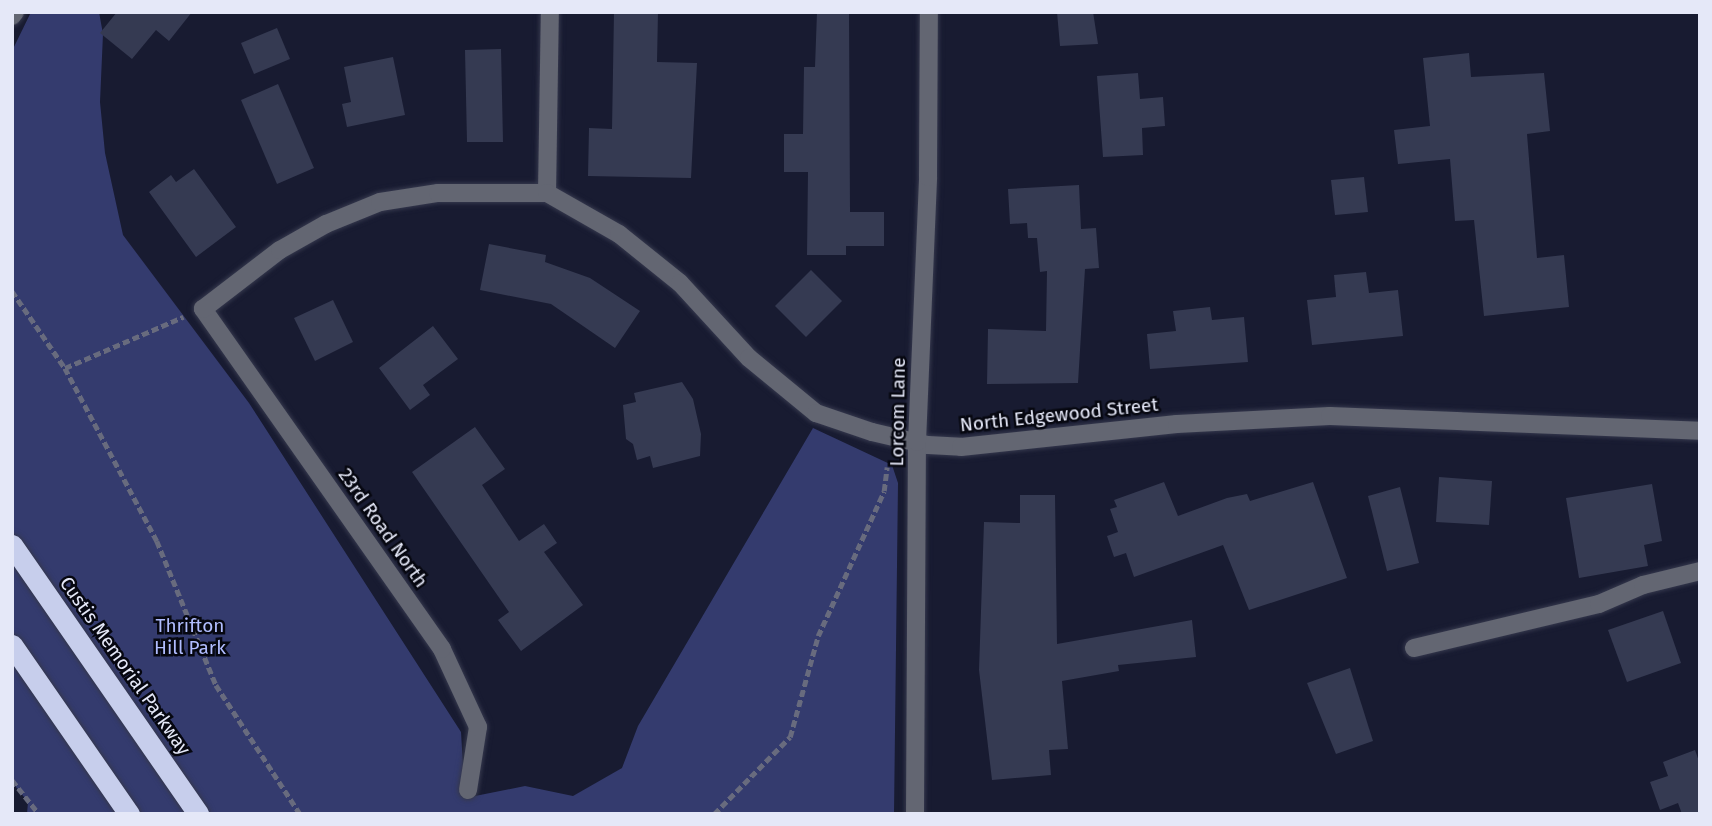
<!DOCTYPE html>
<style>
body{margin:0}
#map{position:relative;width:1712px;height:826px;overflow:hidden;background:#181b31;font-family:"Fira Sans",sans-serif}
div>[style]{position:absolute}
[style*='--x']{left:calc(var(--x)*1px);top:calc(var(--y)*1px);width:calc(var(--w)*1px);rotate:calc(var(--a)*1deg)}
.green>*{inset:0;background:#343b6e}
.building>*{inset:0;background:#353a52}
.path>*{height:4.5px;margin-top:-2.25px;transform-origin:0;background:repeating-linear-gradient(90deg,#686b7e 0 7px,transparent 0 10.5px)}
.roads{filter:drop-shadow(0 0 2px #35384d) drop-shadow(0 0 2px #35384d)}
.minor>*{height:18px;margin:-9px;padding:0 9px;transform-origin:9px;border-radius:9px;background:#636672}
.highway>*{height:21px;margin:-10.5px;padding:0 10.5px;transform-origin:10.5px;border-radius:10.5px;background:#c7ceec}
span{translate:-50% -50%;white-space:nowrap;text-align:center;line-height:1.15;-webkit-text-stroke:5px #060710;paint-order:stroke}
.street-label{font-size:19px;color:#e5e8f8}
.park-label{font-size:19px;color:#b1bdff}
.frame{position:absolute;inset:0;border:14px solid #e5e8f8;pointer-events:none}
</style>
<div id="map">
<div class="green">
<div style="clip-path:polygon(31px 12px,99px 12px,103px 34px,100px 102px,105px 153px,123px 235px,249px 403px,461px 732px,465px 798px,525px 786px,573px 796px,622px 768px,638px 726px,813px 428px,892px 465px,898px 483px,894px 814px,27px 814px,28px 802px,12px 782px,12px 51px)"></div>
</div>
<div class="building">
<div style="clip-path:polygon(117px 12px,192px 12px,169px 41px,156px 30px,132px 59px,100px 33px)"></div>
<div style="clip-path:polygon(614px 12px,658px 12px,657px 62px,697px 63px,691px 178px,588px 176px,589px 128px,612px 129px)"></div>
<div style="clip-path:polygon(817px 12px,849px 12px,850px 212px,884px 212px,884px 246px,846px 246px,846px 255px,807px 255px,808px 172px,784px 172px,784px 134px,803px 134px,804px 67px,815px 67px)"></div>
<div style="clip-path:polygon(1057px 12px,1093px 12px,1098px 44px,1060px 46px)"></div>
<div style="clip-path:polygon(277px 28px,290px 59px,254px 74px,241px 43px)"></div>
<div style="clip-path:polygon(501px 49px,503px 142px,467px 142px,465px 50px)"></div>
<div style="clip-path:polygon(1469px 53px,1471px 77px,1544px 73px,1550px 131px,1527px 134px,1537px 258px,1564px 255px,1569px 307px,1484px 316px,1474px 220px,1455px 221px,1450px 159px,1398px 164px,1394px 130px,1430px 126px,1423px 58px)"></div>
<div style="clip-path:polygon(393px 57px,405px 115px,347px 127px,342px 104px,351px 102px,344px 67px)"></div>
<div style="clip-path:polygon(1138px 73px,1140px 99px,1163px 97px,1165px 126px,1142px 128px,1143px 155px,1103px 157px,1097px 76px)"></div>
<div style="clip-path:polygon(278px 84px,314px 168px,277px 184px,241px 100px)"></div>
<div style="clip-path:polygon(194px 169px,236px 227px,196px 257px,149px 192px,171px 175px,176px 182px)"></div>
<div style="clip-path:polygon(1364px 177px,1368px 212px,1335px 215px,1331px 180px)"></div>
<div style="clip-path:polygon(1079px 185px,1081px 229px,1096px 228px,1099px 268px,1085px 269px,1078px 383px,987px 384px,988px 329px,1046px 331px,1047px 271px,1040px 272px,1037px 238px,1028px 238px,1027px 223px,1010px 224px,1008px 189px)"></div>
<div style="clip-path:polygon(489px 244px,546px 255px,545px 262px,590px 278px,640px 311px,615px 348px,551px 304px,480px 290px)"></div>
<div style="clip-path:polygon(811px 270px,842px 301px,806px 337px,775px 306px)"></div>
<div style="clip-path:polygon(1366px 272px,1369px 293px,1398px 290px,1403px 336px,1312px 345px,1307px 300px,1336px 297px,1334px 275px)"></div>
<div style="clip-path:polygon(333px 300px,353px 342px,315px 361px,294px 318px)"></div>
<div style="clip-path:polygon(1210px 307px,1212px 320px,1244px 317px,1248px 362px,1150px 369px,1147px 334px,1176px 331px,1173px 311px)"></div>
<div style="clip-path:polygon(433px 326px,458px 359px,423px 385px,430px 395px,410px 410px,379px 368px)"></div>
<div style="clip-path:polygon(682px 382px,693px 399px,701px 434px,700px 456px,653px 468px,650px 456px,637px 460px,633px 444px,626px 439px,623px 405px,636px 402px,634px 393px)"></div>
<div style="clip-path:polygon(475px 427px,505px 469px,482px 485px,519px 541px,544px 524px,557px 543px,544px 552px,583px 605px,521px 651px,498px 620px,509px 612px,412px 472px)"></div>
<div style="clip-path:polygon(1439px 477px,1492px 481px,1489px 525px,1436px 522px)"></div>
<div style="clip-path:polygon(1164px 482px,1178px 516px,1227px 498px,1247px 494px,1250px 501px,1313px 482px,1347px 578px,1249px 610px,1223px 545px,1134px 577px,1126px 553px,1114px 557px,1107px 536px,1118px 532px,1110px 509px,1117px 507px,1114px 500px)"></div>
<div style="clip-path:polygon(1652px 484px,1662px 541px,1644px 545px,1648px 566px,1579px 578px,1566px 498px)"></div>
<div style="clip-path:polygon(1400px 487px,1419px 563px,1387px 571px,1368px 496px)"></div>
<div style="clip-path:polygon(1020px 495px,1055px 495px,1057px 644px,1192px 620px,1196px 657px,1118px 665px,1119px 671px,1062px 681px,1068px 749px,1049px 750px,1051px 775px,992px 780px,979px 670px,984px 522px,1020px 523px)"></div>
<div style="clip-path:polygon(1663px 611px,1681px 663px,1627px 682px,1608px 630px)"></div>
<div style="clip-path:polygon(1350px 668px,1373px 741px,1336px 754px,1307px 683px)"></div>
<div style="clip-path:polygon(1695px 750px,1700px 764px,1700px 814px,1682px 814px,1678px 803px,1660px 810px,1650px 782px,1668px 776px,1663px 762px)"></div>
</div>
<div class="path">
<div style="--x:12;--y:291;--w:93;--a:55.5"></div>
<div style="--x:65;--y:368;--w:196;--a:62"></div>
<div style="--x:157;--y:541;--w:156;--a:67.7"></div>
<div style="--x:216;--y:685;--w:154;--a:56.9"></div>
<div style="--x:65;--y:368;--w:129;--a:-23.4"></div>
<div style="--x:12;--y:780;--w:43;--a:51.5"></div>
<div style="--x:714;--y:814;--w:108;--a:-45.4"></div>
<div style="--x:790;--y:737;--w:105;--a:-74.5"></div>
<div style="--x:818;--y:636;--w:159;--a:-65.5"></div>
<div style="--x:884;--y:491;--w:24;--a:-83"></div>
</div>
<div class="roads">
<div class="minor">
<div style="--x:12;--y:16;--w:5;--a:-53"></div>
<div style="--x:547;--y:193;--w:181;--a:-89.1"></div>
<div style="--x:1414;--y:648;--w:190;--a:-13.4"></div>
<div style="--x:1599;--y:604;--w:48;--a:-23.4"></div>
<div style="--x:1643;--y:585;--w:59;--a:-13.8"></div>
<div style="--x:468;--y:790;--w:64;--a:-81"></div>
<div style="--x:478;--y:727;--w:86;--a:-114.8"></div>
<div style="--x:442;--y:649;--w:416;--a:-125.1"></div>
<div style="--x:203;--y:309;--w:97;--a:-37.5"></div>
<div style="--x:280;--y:250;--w:53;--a:-29.5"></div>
<div style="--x:326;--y:224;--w:58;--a:-22.2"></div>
<div style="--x:380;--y:202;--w:59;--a:-8.8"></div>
<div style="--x:438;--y:193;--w:109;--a:0"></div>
<div style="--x:547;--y:193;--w:83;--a:29.7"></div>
<div style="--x:619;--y:234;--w:78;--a:38.8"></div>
<div style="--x:680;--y:283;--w:102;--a:47.4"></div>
<div style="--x:749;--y:358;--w:87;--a:39.4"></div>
<div style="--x:816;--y:413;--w:59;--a:18.7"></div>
<div style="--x:872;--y:432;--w:57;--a:13.1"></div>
<div style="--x:928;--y:445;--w:33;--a:3"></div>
<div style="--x:961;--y:447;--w:217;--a:-6.1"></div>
<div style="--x:1177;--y:424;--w:153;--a:-3"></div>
<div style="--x:1330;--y:416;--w:370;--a:2.3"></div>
<div style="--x:915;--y:814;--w:372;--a:-89.7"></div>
<div style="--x:917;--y:442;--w:265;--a:-87.6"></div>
<div style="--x:928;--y:177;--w:165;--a:-89.7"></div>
</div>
<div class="highway">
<div style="--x:12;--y:545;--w:327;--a:55.3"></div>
<div style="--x:12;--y:645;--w:206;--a:55.3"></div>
</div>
</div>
<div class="street-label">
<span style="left:898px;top:412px;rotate:-89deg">Lorcom Lane</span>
<span style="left:1059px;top:415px;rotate:-6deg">North Edgewood Street</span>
<span style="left:383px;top:528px;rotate:55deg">23rd Road North</span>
<span style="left:125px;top:666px;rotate:55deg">Custis Memorial Parkway</span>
</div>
<div class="park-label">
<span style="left:190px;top:637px">Thrifton<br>Hill Park</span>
</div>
<div class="frame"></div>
</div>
